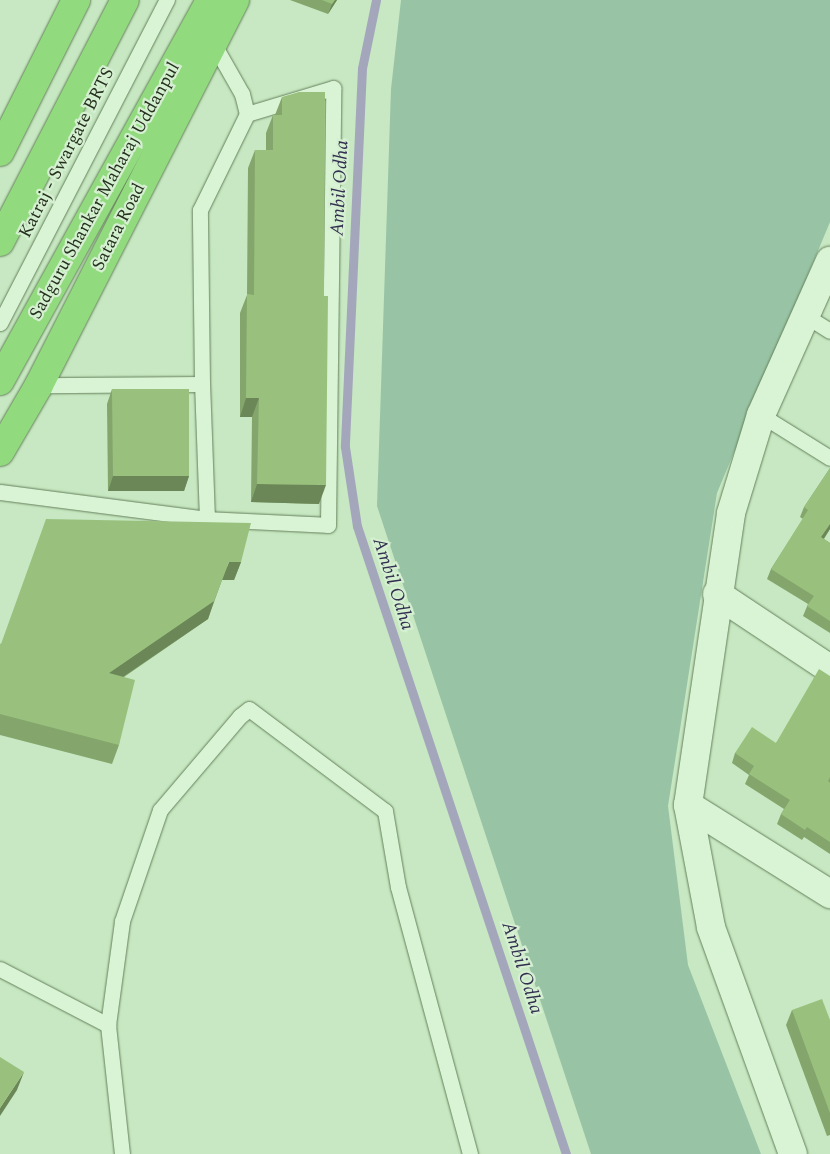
<!DOCTYPE html>
<style>
body{margin:0}
#map{position:relative;width:830px;height:1154px;overflow:hidden;background:#c7e8c2;font-family:Spectral,serif}
div>[style]{position:absolute}
[style*='--x']{left:calc(var(--x)*1px);top:calc(var(--y)*1px);width:calc(var(--w)*1px);rotate:calc(var(--a)*1deg)}
.green>*{inset:0;background:#98c4a5}
.stream>*{height:9px;margin:-4.5px;padding:0 4.5px;transform-origin:4.5px;border-radius:4.5px;background:#a4a7bb}
.roads{filter:drop-shadow(0 0 1px #66805c) drop-shadow(0 0 1px #66805c)}
.service>*{height:15px;margin:-7.5px;padding:0 7.5px;transform-origin:7.5px;border-radius:7.5px;background:#d8f4d4}
.minor>*{height:28px;margin:-14px;padding:0 14px;transform-origin:14px;border-radius:14px;background:#d8f4d4}
.tertiary>*{height:28px;margin:-14px;padding:0 14px;transform-origin:14px;border-radius:14px;background:#d8f4d4}
.trunk>*{height:28px;margin:-14px;padding:0 14px;transform-origin:14px;border-radius:14px;background:#92da7e}
.wall>*{inset:0;background:#84a66c}
.shaded-wall>*{inset:0;background:#6b8758}
.building>*{inset:0;background:#99c17d}
span{translate:-50% -50%;white-space:nowrap;text-align:center;line-height:1.15;-webkit-text-stroke:4.5px #d5f0d1;paint-order:stroke}
.street-label{font-size:18px;color:#25311e}
.water-label{font-size:19px;color:#322f4f;font-style:italic}
</style>
<div id="map">
<div class="green">
<div style="clip-path:polygon(401px 0,830px 0,830px 222px,717px 493px,668px 806px,688px 965px,761px 1154px,591px 1154px,377px 506px,391px 89px)"></div>
</div>
<div class="stream">
<div style="--x:376;--y:0;--w:69;--a:101.6"></div>
<div style="--x:362;--y:68;--w:379;--a:92.6"></div>
<div style="--x:345;--y:447;--w:80;--a:81.4"></div>
<div style="--x:357;--y:526;--w:662;--a:71.59"></div>
</div>
<div class="roads">
<div class="service">
<div style="--x:806;--y:316;--w:28;--a:32"></div>
<div style="--x:0;--y:323;--w:364;--a:-62.7"></div>
<div style="--x:202;--y:384;--w:174;--a:-90.7"></div>
<div style="--x:200;--y:210;--w:107;--a:-63.9"></div>
<div style="--x:247;--y:114;--w:21;--a:-104"></div>
<div style="--x:242;--y:94;--w:59;--a:-119.6"></div>
<div style="--x:761;--y:415;--w:81;--a:31.9"></div>
<div style="--x:0;--y:492;--w:209;--a:7.4"></div>
<div style="--x:207;--y:519;--w:135;--a:-92.1"></div>
<div style="--x:202;--y:384;--w:163;--a:179.6"></div>
<div style="--x:207;--y:519;--w:121;--a:2.8"></div>
<div style="--x:328;--y:525;--w:437;--a:-89.3"></div>
<div style="--x:333;--y:88;--w:90;--a:163.2"></div>
<div style="--x:0;--y:969;--w:122;--a:27.4"></div>
<div style="--x:122;--y:1154;--w:130;--a:-96.2"></div>
<div style="--x:108;--y:1025;--w:105;--a:-82.3"></div>
<div style="--x:122;--y:921;--w:117;--a:-71.1"></div>
<div style="--x:160;--y:810;--w:123;--a:-49.6"></div>
<div style="--x:240;--y:716;--w:11;--a:-38"></div>
<div style="--x:249;--y:709;--w:170;--a:36.9"></div>
<div style="--x:385;--y:811;--w:77;--a:80.3"></div>
<div style="--x:398;--y:887;--w:277;--a:74.9"></div>
</div>
<div class="minor">
<div style="--x:717;--y:594;--w:136;--a:33.6"></div>
<div style="--x:688;--y:805;--w:168;--a:32.1"></div>
</div>
<div class="tertiary">
<div style="--x:793;--y:1154;--w:241;--a:-109.9"></div>
<div style="--x:711;--y:927;--w:124;--a:-100.7"></div>
<div style="--x:688;--y:805;--w:295;--a:-81.6"></div>
<div style="--x:731;--y:513;--w:102;--a:-73"></div>
<div style="--x:761;--y:415;--w:169;--a:-65.9"></div>
</div>
<div class="trunk">
<div style="--x:0;--y:152;--w:170;--a:-63.4"></div>
<div style="--x:0;--y:242;--w:272;--a:-62.7"></div>
<div style="--x:0;--y:381;--w:435;--a:-61.1"></div>
<div style="--x:0;--y:452;--w:78;--a:-59.8"></div>
<div style="--x:39;--y:385;--w:432;--a:-63"></div>
</div>
</div>
<div class="wall">
<div style="clip-path:polygon(290px 0,337px 0,328px 14px)"></div>
<div style="clip-path:polygon(282px 97px,319px 504px,251px 502px,252px 417px,240px 417px,240px 313px,247px 295px,248px 168px,255px 150px,266px 150px,266px 133px,273px 115px,275px 115px)"></div>
<div style="clip-path:polygon(112px 389px,189px 476px,184px 491px,108px 491px,107px 404px)"></div>
<div style="clip-path:polygon(830px 468px,830px 529px,824px 539px,830px 543px,830px 633px,803px 616px,808px 604px,767px 579px,771px 569px,803px 519px,800px 517px,804px 507px)"></div>
<div style="clip-path:polygon(241px 562px,234px 580px,222px 580px,208px 619px,124px 677px,119px 745px,112px 764px,0 735px,0 644px)"></div>
<div style="clip-path:polygon(830px 676px,830px 854px,804px 837px,802px 840px,777px 824px,781px 814px,784px 809px,745px 784px,749px 775px,732px 763px,735px 753px,776px 743px)"></div>
<div style="clip-path:polygon(792px 1010px,830px 1020px,830px 1135px,827px 1136px,786px 1025px)"></div>
</div>
<div class="shaded-wall">
<div style="clip-path:polygon(335px 0,337px 0,328px 14px,332px 4px)"></div>
<div style="clip-path:polygon(246px 398px,259px 398px,252px 417px,240px 417px)"></div>
<div style="clip-path:polygon(113px 476px,189px 476px,184px 491px,108px 491px)"></div>
<div style="clip-path:polygon(257px 484px,326px 485px,319px 504px,251px 502px)"></div>
<div style="clip-path:polygon(830px 524px,830px 529px,818px 547px,821px 537px)"></div>
<div style="clip-path:polygon(229px 562px,241px 562px,234px 580px,222px 580px)"></div>
<div style="clip-path:polygon(214px 601px,208px 619px,102px 691px,109px 673px)"></div>
<div style="clip-path:polygon(24px 1072px,17px 1090px,0 1116px,0 1108px)"></div>
</div>
<div class="building">
<div style="clip-path:polygon(322px 0,335px 0,332px 4px)"></div>
<div style="clip-path:polygon(299px 92px,325px 92px,324px 296px,328px 296px,326px 485px,257px 484px,259px 398px,246px 398px,247px 294px,254px 295px,255px 150px,273px 150px,273px 115px,282px 115px,282px 97px)"></div>
<div style="clip-path:polygon(112px 389px,189px 389px,189px 476px,113px 476px)"></div>
<div style="clip-path:polygon(830px 468px,830px 524px,821px 537px,830px 543px,830px 621px,807px 606px,814px 596px,771px 569px,808px 510px,804px 507px)"></div>
<div style="clip-path:polygon(46px 519px,251px 523px,241px 562px,229px 562px,214px 601px,109px 673px,135px 680px,119px 745px,0 714px,0 644px,1px 644px)"></div>
<div style="clip-path:polygon(819px 669px,830px 676px,830px 777px,828px 781px,830px 783px,830px 842px,807px 827px,805px 830px,781px 814px,790px 800px,749px 774px,754px 766px,735px 753px,752px 727px,776px 743px)"></div>
<div style="clip-path:polygon(822px 999px,830px 1020px,830px 1113px,792px 1010px)"></div>
<div style="clip-path:polygon(0 1057px,24px 1072px,0 1108px)"></div>
</div>
<div class="street-label">
<span style="left:67px;top:153px;rotate:-63deg">Katraj - Swargate BRTS</span>
<span style="left:105px;top:191px;rotate:-61deg">Sadguru Shankar Maharaj Uddanpul</span>
<span style="left:119px;top:227px;rotate:-63deg">Satara Road</span>
</div>
<div class="water-label">
<span style="left:340px;top:188px;rotate:-87deg">Ambil Odha</span>
<span style="left:393px;top:584px;rotate:72deg">Ambil Odha</span>
<span style="left:522px;top:968px;rotate:72deg">Ambil Odha</span>
</div>
</div>
